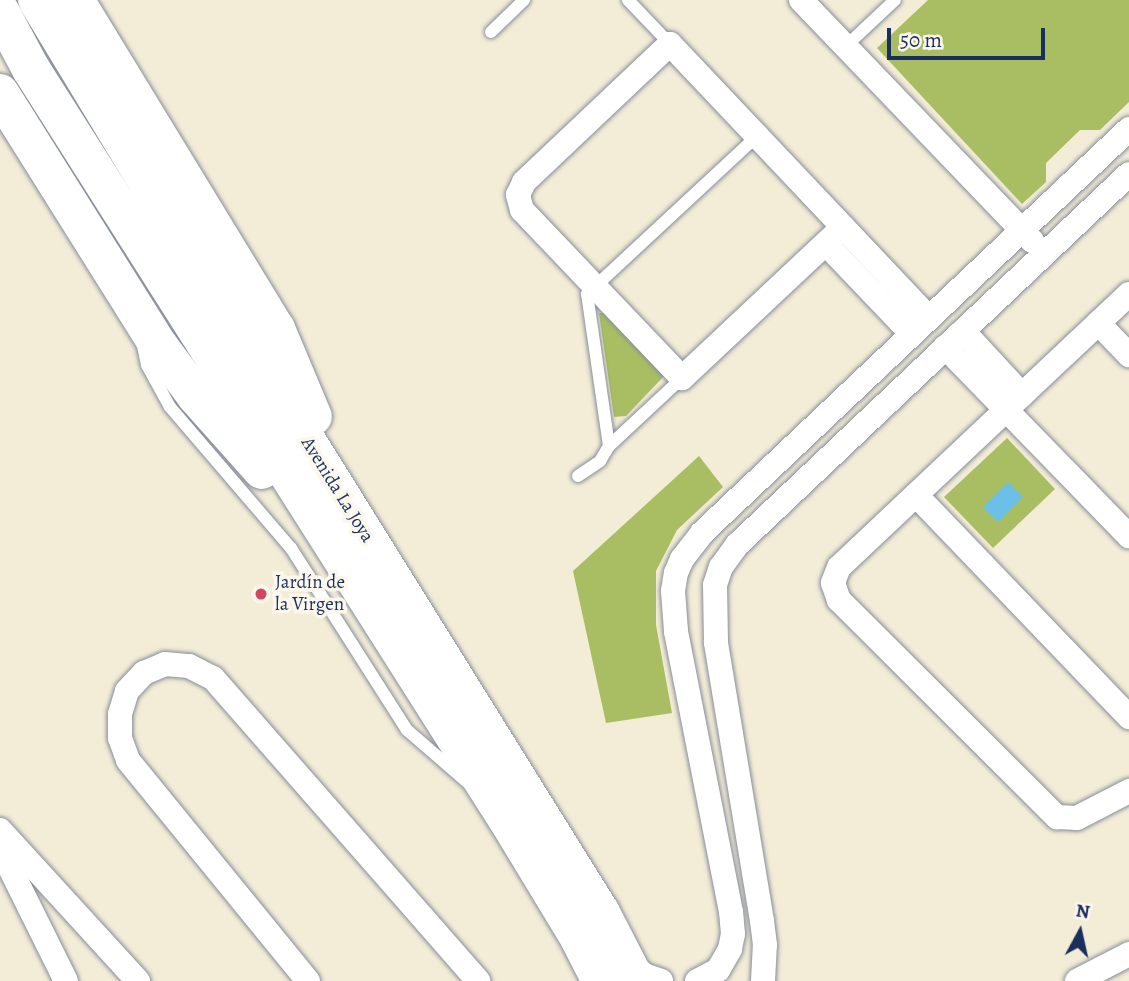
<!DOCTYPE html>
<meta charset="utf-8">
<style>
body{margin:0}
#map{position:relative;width:1129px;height:981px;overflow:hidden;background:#f3ecd7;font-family:Alegreya,serif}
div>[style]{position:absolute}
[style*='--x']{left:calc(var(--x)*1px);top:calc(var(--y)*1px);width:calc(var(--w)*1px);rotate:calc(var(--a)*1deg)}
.green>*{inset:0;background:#a9be62}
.water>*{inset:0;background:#6bc0e7}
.roads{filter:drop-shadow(0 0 2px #878e9a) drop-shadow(0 0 2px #878e9a)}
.service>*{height:12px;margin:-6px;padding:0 6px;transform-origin:6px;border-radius:6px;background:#fff}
.minor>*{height:24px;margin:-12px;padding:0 12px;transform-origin:12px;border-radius:12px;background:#fff}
.primary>*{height:38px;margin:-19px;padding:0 19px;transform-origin:19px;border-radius:19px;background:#fff}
.dots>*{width:19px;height:19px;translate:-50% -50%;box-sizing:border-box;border:4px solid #fbf7ec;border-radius:50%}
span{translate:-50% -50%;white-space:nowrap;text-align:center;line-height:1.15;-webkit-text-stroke:7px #fbf7ec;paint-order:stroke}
.street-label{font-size:19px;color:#1b2f5e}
.poi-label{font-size:19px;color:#1b2f5e}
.left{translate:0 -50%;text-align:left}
.north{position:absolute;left:1045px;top:897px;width:70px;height:70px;-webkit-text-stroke:5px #fbf7ec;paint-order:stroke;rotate:8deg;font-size:19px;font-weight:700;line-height:28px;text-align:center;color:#1b2f5e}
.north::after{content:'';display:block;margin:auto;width:24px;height:32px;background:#1b2f5e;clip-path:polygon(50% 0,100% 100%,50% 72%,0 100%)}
.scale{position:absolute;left:887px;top:28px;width:158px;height:32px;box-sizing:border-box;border:4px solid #1b2f5e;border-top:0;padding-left:9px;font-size:21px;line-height:24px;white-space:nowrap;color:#1b2f5e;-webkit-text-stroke:5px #fbf7ec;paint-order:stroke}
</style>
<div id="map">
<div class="green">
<div style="clip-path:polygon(928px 0,1129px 0,1129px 102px,1100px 130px,1080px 130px,1046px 163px,1046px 182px,1022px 204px,877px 48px)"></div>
<div style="clip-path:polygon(599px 313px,610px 313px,667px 373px,626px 416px,614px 417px)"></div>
<div style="clip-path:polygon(1007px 438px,1055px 489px,993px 548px,944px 497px)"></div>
<div style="clip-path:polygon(699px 456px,723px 487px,677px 530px,656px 571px,656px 625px,672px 713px,606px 723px,573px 571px)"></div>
</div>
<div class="water">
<div style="clip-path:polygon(1008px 482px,1023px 497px,998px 522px,983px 507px)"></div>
</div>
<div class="roads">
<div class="service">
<div style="--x:628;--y:0;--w:61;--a:46.3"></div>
<div style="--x:491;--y:32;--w:46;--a:-44.1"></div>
<div style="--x:846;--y:46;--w:67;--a:-43.2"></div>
<div style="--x:143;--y:346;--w:19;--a:78"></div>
<div style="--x:147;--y:365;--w:48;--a:61.3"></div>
<div style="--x:170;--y:407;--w:186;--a:49.4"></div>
<div style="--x:291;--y:548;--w:216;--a:57.5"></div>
<div style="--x:407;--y:730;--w:79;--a:40.9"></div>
<div style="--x:609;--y:446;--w:154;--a:-98.2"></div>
<div style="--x:587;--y:294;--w:232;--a:-42.9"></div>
<div style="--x:578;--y:476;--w:27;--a:-34"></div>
<div style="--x:600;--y:461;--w:17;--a:-59"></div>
<div style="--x:609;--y:446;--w:100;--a:-43"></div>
</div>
<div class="minor">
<div style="--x:801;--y:0;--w:334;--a:46.2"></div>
<div style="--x:843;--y:227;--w:221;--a:136.8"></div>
<div style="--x:682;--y:378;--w:232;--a:-133.6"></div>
<div style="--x:522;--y:210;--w:16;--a:-105"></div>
<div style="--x:518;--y:195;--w:14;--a:-65"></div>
<div style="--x:524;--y:182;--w:201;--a:-43.4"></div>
<div style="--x:670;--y:44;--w:127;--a:46.6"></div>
<div style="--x:757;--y:136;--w:250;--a:46.6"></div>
<div style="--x:826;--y:244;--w:124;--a:46.3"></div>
<div style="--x:1129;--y:294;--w:398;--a:136.7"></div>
<div style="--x:839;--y:567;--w:17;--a:111"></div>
<div style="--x:833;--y:583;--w:18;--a:71"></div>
<div style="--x:839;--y:600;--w:308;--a:44.9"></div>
<div style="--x:1057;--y:817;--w:20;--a:3"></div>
<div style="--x:1077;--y:818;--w:59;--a:-27.4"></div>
<div style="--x:1098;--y:323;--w:45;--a:45.9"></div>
<div style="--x:963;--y:331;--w:87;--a:47.3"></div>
<div style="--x:945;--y:347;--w:264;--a:45.8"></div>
<div style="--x:916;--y:495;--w:308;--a:46.2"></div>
<div style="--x:0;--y:830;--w:205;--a:47.6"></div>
<div style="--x:0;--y:848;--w:148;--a:63.6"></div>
<div style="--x:627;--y:960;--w:23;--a:41"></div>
<div style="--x:644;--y:975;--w:18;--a:19"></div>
<div style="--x:308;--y:981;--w:285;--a:-129.2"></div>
<div style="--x:128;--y:760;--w:23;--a:-110"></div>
<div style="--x:120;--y:738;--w:24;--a:-90"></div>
<div style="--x:120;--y:714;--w:24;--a:-73"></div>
<div style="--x:127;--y:691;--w:25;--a:-47"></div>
<div style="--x:144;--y:673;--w:23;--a:-23"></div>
<div style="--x:165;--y:664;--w:24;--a:5"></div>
<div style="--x:189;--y:666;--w:27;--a:27"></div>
<div style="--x:213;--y:678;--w:403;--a:48.8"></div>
<div style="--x:697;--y:981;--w:24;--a:-28"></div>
<div style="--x:718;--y:970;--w:24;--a:-60"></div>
<div style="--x:730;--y:949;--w:15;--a:-79"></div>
<div style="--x:733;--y:934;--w:22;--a:-95"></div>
<div style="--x:731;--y:912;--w:286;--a:-101.1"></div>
<div style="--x:676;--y:631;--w:40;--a:-94.3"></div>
<div style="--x:673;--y:591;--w:18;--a:-81"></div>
<div style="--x:676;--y:573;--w:15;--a:-67"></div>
<div style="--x:682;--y:559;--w:33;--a:-52"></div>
<div style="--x:702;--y:533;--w:588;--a:-43.41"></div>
<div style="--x:763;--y:981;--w:36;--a:-87"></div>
<div style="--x:765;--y:945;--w:24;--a:-97"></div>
<div style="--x:762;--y:921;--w:283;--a:-99.4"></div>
<div style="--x:716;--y:642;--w:57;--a:-91"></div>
<div style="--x:715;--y:585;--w:19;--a:-72"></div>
<div style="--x:721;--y:567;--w:29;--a:-54"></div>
<div style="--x:738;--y:544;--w:538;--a:-43.42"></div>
<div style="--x:1077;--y:981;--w:59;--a:-27.4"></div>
</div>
<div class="primary">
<div style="--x:37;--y:0;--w:326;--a:58.8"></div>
<div style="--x:206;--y:279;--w:747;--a:58.08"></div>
<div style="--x:601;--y:913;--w:76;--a:62.8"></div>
<div style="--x:75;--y:0;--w:386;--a:58.6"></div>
<div style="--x:276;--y:329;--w:95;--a:67.2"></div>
<div style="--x:0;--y:11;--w:66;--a:61.9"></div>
<div style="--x:31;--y:69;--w:894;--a:57.61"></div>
<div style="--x:510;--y:824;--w:133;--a:58.8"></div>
<div style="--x:579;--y:938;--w:48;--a:62.9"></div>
<div style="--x:0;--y:93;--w:299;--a:57.9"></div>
<div style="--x:159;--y:346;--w:62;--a:53.5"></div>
<div style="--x:196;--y:396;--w:99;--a:48.3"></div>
</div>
</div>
<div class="dots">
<div style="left:261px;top:594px;background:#d1495b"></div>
</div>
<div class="street-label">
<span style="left:337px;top:490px;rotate:58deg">Avenida La Joya</span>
</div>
<div class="poi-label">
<span class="left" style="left:275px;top:594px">Jardín de<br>la Virgen</span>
</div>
<div class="north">N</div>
<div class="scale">50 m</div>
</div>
